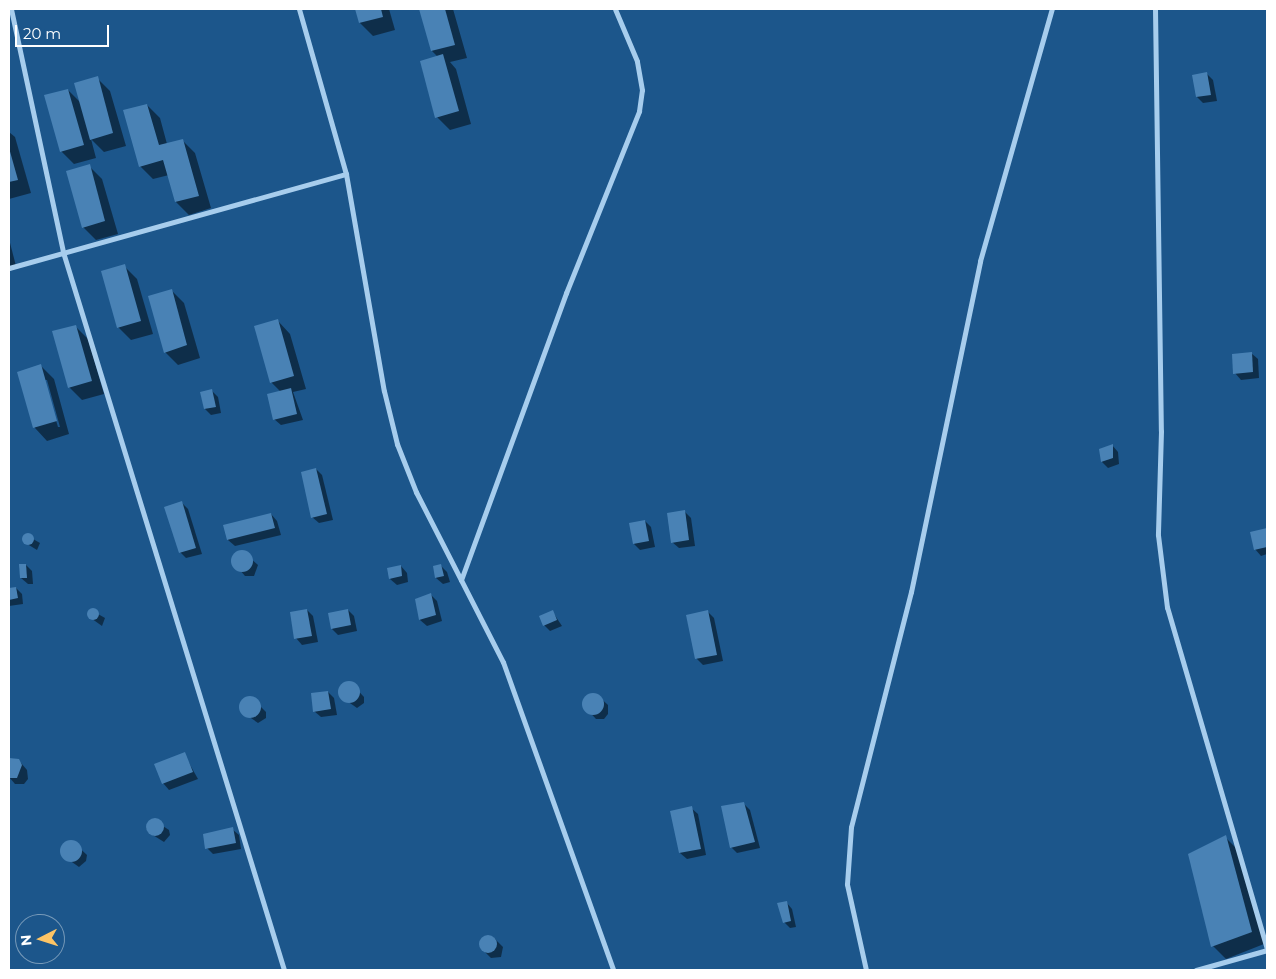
<!DOCTYPE html>
<style>
body{margin:0}
#map{position:relative;width:1276px;height:979px;overflow:hidden;background:#1c568b;font-family:Montserrat,sans-serif}
div>[style]{position:absolute}
[style*='--x']{left:calc(var(--x)*1px);top:calc(var(--y)*1px);width:calc(var(--w)*1px);rotate:calc(var(--a)*1deg)}
.shadow>*{inset:0;background:#0007}
.building>*{inset:0;background:#4982b5}
.round{border-radius:50%}
.minor>*{height:5px;margin:-2.5px;padding:0 2.5px;transform-origin:2.5px;border-radius:2.5px;background:#a7cded}
span{translate:-50% -50%;white-space:nowrap;text-align:center;line-height:1.15;-webkit-text-stroke:4px #1c568b;paint-order:stroke}
.frame{position:absolute;inset:0;border:10px solid #fff;pointer-events:none}
.north{position:absolute;left:15px;top:914px;width:50px;height:50px;box-sizing:border-box;background:#1c568b;border:1px solid #779ab9;border-radius:50%;rotate:265deg;font-size:14px;font-weight:700;line-height:20px;text-align:center;color:#fff}
.north::after{content:'';display:block;margin:auto;width:18px;height:22px;background:#fdc465;clip-path:polygon(50% 0,100% 100%,50% 72%,0 100%)}
.scale{position:absolute;left:15px;top:25px;width:94px;height:22px;box-sizing:border-box;border:2px solid #fff;border-top:0;padding-left:6px;font-size:15px;line-height:18px;white-space:nowrap;color:#fff;-webkit-text-stroke:4px #1c568b;paint-order:stroke}
</style>
<div id="map">
<div class="shadow">
<div style="clip-path:polygon(357px 9px,389px 9px,395px 30px,373px 36px,360px 23px)"></div>
<div style="clip-path:polygon(420px 9px,453px 9px,467px 58px,450px 62px,456px 69px,471px 124px,450px 130px,437px 117px,438px 57px,432px 51px)"></div>
<div style="clip-path:polygon(1207px 74px,1213px 80px,1217px 101px,1203px 103px,1197px 97px)"></div>
<div style="clip-path:polygon(97px 78px,110px 91px,126px 146px,104px 152px,91px 139px,96px 158px,74px 164px,61px 151px,68px 90px,81px 103px)"></div>
<div style="clip-path:polygon(147px 105px,160px 118px,167px 144px,182px 140px,195px 153px,211px 208px,189px 215px,176px 202px,169px 175px,153px 179px,140px 166px)"></div>
<div style="clip-path:polygon(9px 132px,15px 137px,31px 193px,9px 199px)"></div>
<div style="clip-path:polygon(89px 166px,102px 179px,118px 234px,96px 240px,83px 227px)"></div>
<div style="clip-path:polygon(9px 239px,16px 266px,9px 269px)"></div>
<div style="clip-path:polygon(124px 266px,137px 279px,153px 334px,131px 340px,118px 327px)"></div>
<div style="clip-path:polygon(171px 290px,184px 303px,200px 358px,178px 365px,165px 352px)"></div>
<div style="clip-path:polygon(278px 321px,290px 334px,306px 389px,293px 392px,303px 420px,281px 425px,274px 419px,281px 392px,271px 382px)"></div>
<div style="clip-path:polygon(75px 326px,88px 339px,104px 394px,82px 400px,69px 387px)"></div>
<div style="clip-path:polygon(1251px 353px,1258px 359px,1259px 378px,1241px 380px,1235px 373px)"></div>
<div style="clip-path:polygon(evenodd,41px 366px,54px 379px,69px 434px,47px 441px,35px 428px,19px 372px,41px 366px,44px 380px,47px 380px,60px 427px,58px 427px,44px 380px)"></div>
<div style="clip-path:polygon(212px 391px,218px 397px,221px 413px,211px 415px,205px 409px)"></div>
<div style="clip-path:polygon(1112px 445px,1118px 452px,1119px 464px,1108px 468px,1102px 462px,1100px 450px)"></div>
<div style="clip-path:polygon(316px 469px,322px 475px,333px 520px,319px 523px,312px 517px)"></div>
<div style="clip-path:polygon(182px 503px,188px 509px,202px 554px,186px 558px,180px 552px)"></div>
<div style="clip-path:polygon(684px 511px,691px 518px,695px 546px,679px 548px,672px 542px)"></div>
<div style="clip-path:polygon(271px 514px,277px 521px,281px 535px,235px 546px,228px 540px,224px 526px)"></div>
<div style="clip-path:polygon(645px 521px,651px 527px,655px 547px,640px 550px,634px 544px)"></div>
<div style="clip-path:polygon(1267px 529px,1267px 554px,1261px 556px,1255px 549px,1252px 533px)"></div>
<div style="clip-path:polygon(26px 535px,40px 543px,37px 550px,24px 542px)"></div>
<div style="clip-path:polygon(242px 551px,258px 565px,254px 576px,245px 576px,233px 562px,234px 556px)"></div>
<div style="clip-path:polygon(26px 565px,32px 571px,33px 584px,28px 584px,21px 578px)"></div>
<div style="clip-path:polygon(401px 566px,407px 573px,408px 582px,397px 585px,390px 579px)"></div>
<div style="clip-path:polygon(441px 566px,447px 572px,450px 582px,443px 584px,436px 578px)"></div>
<div style="clip-path:polygon(16px 588px,22px 594px,23px 604px,9px 606px,9px 589px)"></div>
<div style="clip-path:polygon(431px 595px,437px 601px,442px 621px,427px 626px,420px 620px,416px 600px)"></div>
<div style="clip-path:polygon(91px 610px,105px 618px,102px 626px,88px 616px)"></div>
<div style="clip-path:polygon(307px 610px,313px 616px,318px 642px,302px 645px,296px 638px)"></div>
<div style="clip-path:polygon(348px 610px,354px 616px,357px 631px,338px 635px,332px 629px)"></div>
<div style="clip-path:polygon(552px 611px,562px 626px,550px 631px,544px 625px)"></div>
<div style="clip-path:polygon(708px 612px,714px 618px,723px 661px,703px 665px,697px 659px,687px 616px)"></div>
<div style="clip-path:polygon(351px 683px,364px 697px,364px 703px,357px 708px,340px 696px,340px 688px)"></div>
<div style="clip-path:polygon(328px 692px,334px 698px,337px 715px,321px 717px,314px 711px)"></div>
<div style="clip-path:polygon(596px 694px,608px 705px,608px 714px,604px 719px,596px 719px,585px 707px,584px 702px,590px 695px)"></div>
<div style="clip-path:polygon(252px 698px,266px 712px,266px 718px,258px 723px,241px 711px,241px 705px,246px 699px)"></div>
<div style="clip-path:polygon(184px 754px,198px 779px,169px 790px,163px 783px)"></div>
<div style="clip-path:polygon(9px 760px,21px 763px,27px 770px,28px 779px,24px 784px,15px 784px,9px 777px)"></div>
<div style="clip-path:polygon(743px 803px,750px 810px,760px 848px,737px 853px,731px 847px)"></div>
<div style="clip-path:polygon(691px 808px,698px 814px,706px 855px,687px 859px,680px 853px)"></div>
<div style="clip-path:polygon(152px 819px,169px 830px,170px 835px,164px 842px,148px 832px,146px 827px)"></div>
<div style="clip-path:polygon(232px 829px,239px 835px,241px 849px,213px 854px,207px 848px)"></div>
<div style="clip-path:polygon(1225px 837px,1238px 850px,1264px 944px,1226px 959px,1213px 946px)"></div>
<div style="clip-path:polygon(73px 842px,87px 855px,86px 861px,79px 867px,62px 855px,63px 846px)"></div>
<div style="clip-path:polygon(786px 902px,792px 909px,796px 927px,790px 928px,784px 922px)"></div>
<div style="clip-path:polygon(493px 937px,503px 947px,501px 957px,491px 958px,486px 953px,501px 949px,486px 953px,481px 948px,483px 938px)"></div>
</div>
<div class="building">
<div style="clip-path:polygon(355px 9px,381px 9px,383px 17px,359px 23px)"></div>
<div style="clip-path:polygon(419px 9px,445px 9px,455px 45px,431px 51px)"></div>
<div style="clip-path:polygon(443px 54px,459px 111px,435px 118px,420px 61px)"></div>
<div style="clip-path:polygon(1207px 72px,1211px 95px,1196px 97px,1192px 75px)"></div>
<div style="clip-path:polygon(98px 76px,113px 133px,90px 140px,74px 83px)"></div>
<div style="clip-path:polygon(68px 89px,84px 145px,60px 152px,44px 95px)"></div>
<div style="clip-path:polygon(147px 104px,159px 145px,183px 139px,199px 196px,175px 202px,163px 160px,139px 167px,123px 110px)"></div>
<div style="clip-path:polygon(9px 148px,18px 180px,9px 182px)"></div>
<div style="clip-path:polygon(90px 164px,105px 221px,82px 228px,66px 171px)"></div>
<div style="clip-path:polygon(125px 264px,141px 321px,117px 328px,101px 271px)"></div>
<div style="clip-path:polygon(172px 289px,187px 345px,164px 353px,148px 296px)"></div>
<div style="clip-path:polygon(278px 319px,294px 376px,270px 383px,254px 326px)"></div>
<div style="clip-path:polygon(76px 325px,92px 381px,68px 388px,52px 331px)"></div>
<div style="clip-path:polygon(1252px 352px,1253px 372px,1233px 374px,1232px 354px)"></div>
<div style="clip-path:polygon(41px 364px,57px 421px,33px 428px,17px 372px)"></div>
<div style="clip-path:polygon(291px 388px,297px 414px,273px 420px,267px 394px)"></div>
<div style="clip-path:polygon(212px 389px,216px 407px,204px 409px,200px 392px)"></div>
<div style="clip-path:polygon(1113px 444px,1113px 458px,1101px 462px,1099px 449px)"></div>
<div style="clip-path:polygon(316px 468px,327px 514px,311px 518px,301px 472px)"></div>
<div style="clip-path:polygon(182px 501px,196px 548px,179px 553px,164px 507px)"></div>
<div style="clip-path:polygon(685px 510px,689px 540px,671px 543px,667px 513px)"></div>
<div style="clip-path:polygon(271px 513px,275px 528px,227px 540px,223px 525px)"></div>
<div style="clip-path:polygon(645px 520px,649px 541px,633px 544px,629px 523px)"></div>
<div style="clip-path:polygon(1267px 528px,1267px 547px,1254px 550px,1250px 532px)"></div>
<div class="round" style="left:22px;top:533px;width:12px;height:12px"></div>
<div class="round" style="left:231px;top:550px;width:22px;height:22px"></div>
<div style="clip-path:polygon(19px 564px,26px 564px,27px 578px,20px 578px)"></div>
<div style="clip-path:polygon(441px 564px,444px 576px,435px 578px,433px 566px)"></div>
<div style="clip-path:polygon(401px 565px,402px 576px,389px 579px,387px 568px)"></div>
<div style="clip-path:polygon(16px 587px,18px 598px,9px 600px,9px 588px)"></div>
<div style="clip-path:polygon(431px 593px,436px 615px,419px 620px,415px 599px)"></div>
<div class="round" style="left:87px;top:608px;width:12px;height:12px"></div>
<div style="clip-path:polygon(307px 609px,312px 636px,294px 639px,290px 612px)"></div>
<div style="clip-path:polygon(348px 609px,351px 625px,331px 629px,328px 613px)"></div>
<div style="clip-path:polygon(553px 610px,557px 620px,543px 626px,539px 616px)"></div>
<div style="clip-path:polygon(708px 610px,717px 655px,695px 659px,686px 615px)"></div>
<div class="round" style="left:338px;top:681px;width:22px;height:22px"></div>
<div style="clip-path:polygon(328px 691px,331px 709px,313px 712px,311px 693px)"></div>
<div class="round" style="left:582px;top:693px;width:22px;height:22px"></div>
<div class="round" style="left:239px;top:696px;width:22px;height:22px"></div>
<div style="clip-path:polygon(185px 752px,193px 772px,162px 784px,154px 764px)"></div>
<div style="clip-path:polygon(9px 758px,19px 759px,22px 765px,17px 778px,9px 778px)"></div>
<div style="clip-path:polygon(744px 802px,755px 842px,730px 848px,721px 806px)"></div>
<div style="clip-path:polygon(692px 806px,701px 849px,679px 853px,670px 811px)"></div>
<div class="round" style="left:146px;top:818px;width:18px;height:18px"></div>
<div style="clip-path:polygon(233px 827px,236px 843px,205px 849px,203px 834px)"></div>
<div style="clip-path:polygon(1226px 835px,1252px 932px,1211px 947px,1188px 854px)"></div>
<div class="round" style="left:60px;top:840px;width:22px;height:22px"></div>
<div style="clip-path:polygon(787px 901px,791px 921px,783px 923px,777px 903px)"></div>
<div class="round" style="left:479px;top:935px;width:18px;height:18px"></div>
</div>
<div class="minor">
<div style="--x:11;--y:9;--w:249;--a:77.9"></div>
<div style="--x:63;--y:252;--w:751;--a:72.89"></div>
<div style="--x:1155;--y:9;--w:422;--a:89.2"></div>
<div style="--x:1161;--y:431;--w:104;--a:91.7"></div>
<div style="--x:1158;--y:535;--w:73;--a:82.9"></div>
<div style="--x:1167;--y:607;--w:355;--a:73.7"></div>
<div style="--x:346;--y:174;--w:220;--a:80.1"></div>
<div style="--x:384;--y:391;--w:55;--a:76.2"></div>
<div style="--x:397;--y:444;--w:52;--a:68.4"></div>
<div style="--x:416;--y:492;--w:191;--a:62.9"></div>
<div style="--x:503;--y:662;--w:327;--a:70.3"></div>
<div style="--x:9;--y:268;--w:350;--a:-15.6"></div>
<div style="--x:346;--y:174;--w:172;--a:-105.9"></div>
<div style="--x:461;--y:580;--w:306;--a:-69.9"></div>
<div style="--x:566;--y:293;--w:196;--a:-68.1"></div>
<div style="--x:639;--y:111;--w:21;--a:-82"></div>
<div style="--x:642;--y:90;--w:29;--a:-100"></div>
<div style="--x:637;--y:61;--w:56;--a:-112.9"></div>
<div style="--x:866;--y:970;--w:88;--a:-102.5"></div>
<div style="--x:847;--y:884;--w:57;--a:-86"></div>
<div style="--x:851;--y:827;--w:243;--a:-75.7"></div>
<div style="--x:911;--y:592;--w:338;--a:-78.2"></div>
<div style="--x:980;--y:261;--w:262;--a:-74.1"></div>
<div style="--x:1196;--y:970;--w:74;--a:-15.7"></div>
</div>
<div class="frame"></div>
<div class="north">N</div>
<div class="scale">20 m</div>
</div>
